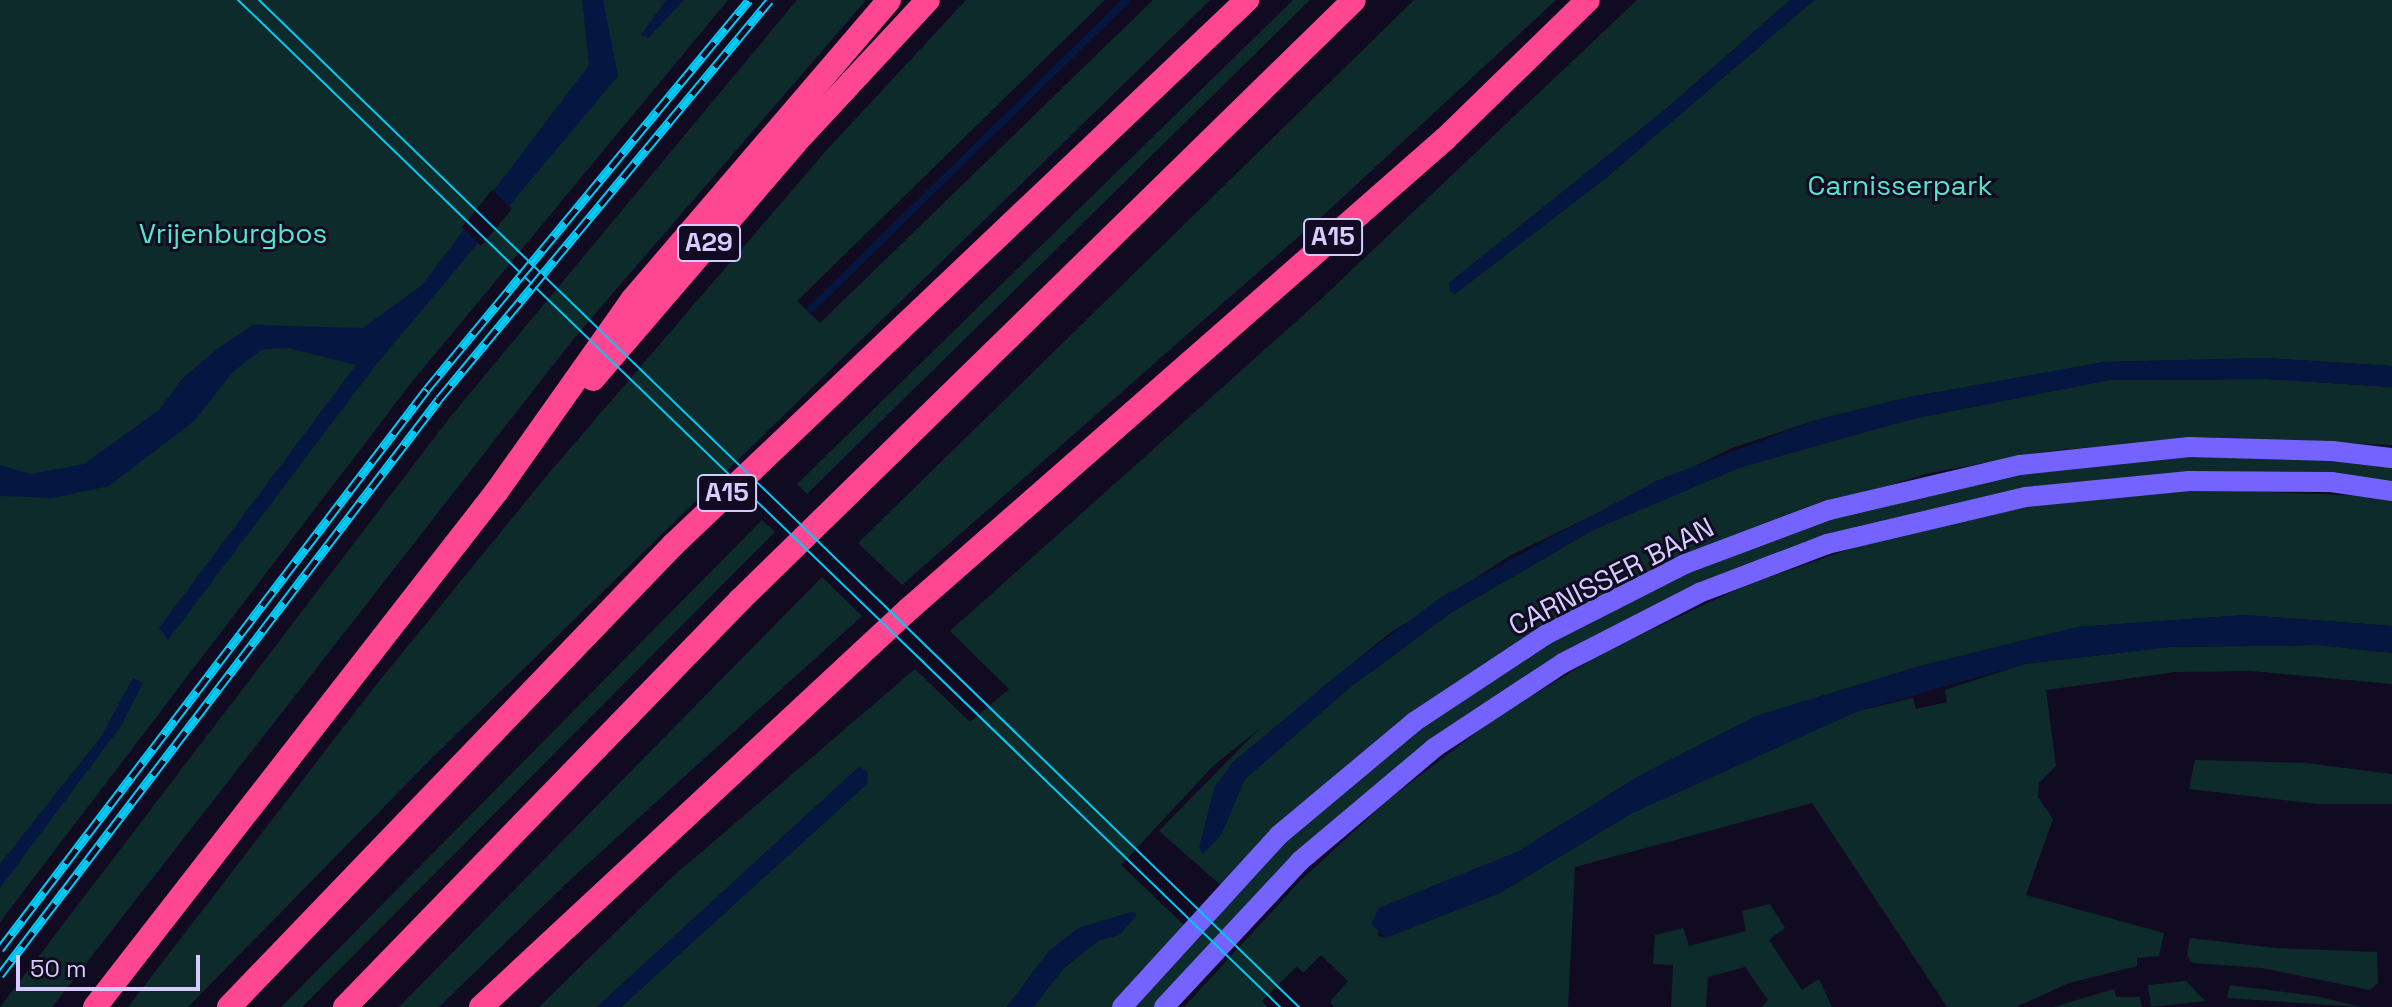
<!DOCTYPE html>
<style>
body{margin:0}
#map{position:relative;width:2392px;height:1007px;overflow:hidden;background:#110b22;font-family:"Space Grotesk",sans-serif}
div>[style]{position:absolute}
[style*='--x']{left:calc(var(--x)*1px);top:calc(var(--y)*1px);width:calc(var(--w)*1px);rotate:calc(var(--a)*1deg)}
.green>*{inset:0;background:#0e2b2c}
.water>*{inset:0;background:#051641}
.pier>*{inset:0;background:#110b22}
.stream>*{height:7px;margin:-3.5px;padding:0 3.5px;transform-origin:3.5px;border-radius:3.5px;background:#051641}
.secondary>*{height:20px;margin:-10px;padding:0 10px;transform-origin:10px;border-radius:10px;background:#7463ff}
.motorway>*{height:24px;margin:-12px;padding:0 12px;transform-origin:12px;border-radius:12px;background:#ff4791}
.tram>*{height:2px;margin:-1px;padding:0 1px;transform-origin:1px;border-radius:1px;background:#00cbf7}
.rail>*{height:9px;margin-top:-4.5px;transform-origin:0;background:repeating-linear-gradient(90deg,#110b22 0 18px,#00cbf7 0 36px);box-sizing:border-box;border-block:2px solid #00cbf7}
span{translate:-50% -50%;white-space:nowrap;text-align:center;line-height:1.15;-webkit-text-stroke:6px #110b22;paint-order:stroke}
.shield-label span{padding:2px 6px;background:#110b22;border:2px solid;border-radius:6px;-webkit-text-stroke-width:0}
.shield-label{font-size:26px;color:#d6ccff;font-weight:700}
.park-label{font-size:28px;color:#4fe8ce}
.street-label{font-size:28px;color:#d6ccff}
.scale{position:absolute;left:16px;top:955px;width:184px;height:36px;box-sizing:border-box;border:4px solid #d6ccff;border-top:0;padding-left:10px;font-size:24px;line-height:28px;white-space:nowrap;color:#d6ccff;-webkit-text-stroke:6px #110b22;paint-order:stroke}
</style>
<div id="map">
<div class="green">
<div style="clip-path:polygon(0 0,728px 0,411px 383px,0 922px)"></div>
<div style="clip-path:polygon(797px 0,866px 0,575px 337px,52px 1007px,0 1007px,451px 416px)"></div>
<div style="clip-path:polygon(966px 0,1105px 0,797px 301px,820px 323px,1153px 0,1210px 0,432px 758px,188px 1007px,128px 1007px,372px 690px,544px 479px,825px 152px)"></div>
<div style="clip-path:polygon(1293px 0,1310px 0,807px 494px,797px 484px)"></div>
<div style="clip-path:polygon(1414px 0,1556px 0,1329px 210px,902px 585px,858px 543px)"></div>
<div style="clip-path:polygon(1637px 0,1790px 0,1667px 108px,1449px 283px,1449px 290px,1455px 294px,1607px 177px,1814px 0,2392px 0,2392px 366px,2265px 358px,2104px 362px,1905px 398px,1816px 420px,1732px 448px,1511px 555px,1387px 635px,1232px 763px,1221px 835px,1244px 780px,1348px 689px,1452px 612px,1595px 529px,1741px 467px,1912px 419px,2109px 380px,2268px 379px,2392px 387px,2392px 445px,2207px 437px,2048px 451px,1925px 474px,1752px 530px,1497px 658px,1223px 887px,1159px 831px,1260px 728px,1213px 766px,1121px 865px,1186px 927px,1121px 1007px,1033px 1007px,1064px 968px,1099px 940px,1119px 935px,1136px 915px,1049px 951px,1007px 1007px,621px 1007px,868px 783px,859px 767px,597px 1007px,539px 1007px,670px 879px,915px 669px,970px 722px,1009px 689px,950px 631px,1319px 301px)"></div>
<div style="clip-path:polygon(2202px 454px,2392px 463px,2392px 482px,2021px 491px,1862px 525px,1737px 570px,1387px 776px,1158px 1007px,1135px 1007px,1279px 847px,1385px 753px,1522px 657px,1688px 570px,1838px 514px,2006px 473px)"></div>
<div style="clip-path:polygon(2188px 489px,2392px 497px,2392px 626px,2246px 615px,2078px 627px,1920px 666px,1756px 716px,1639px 776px,1517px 852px,1379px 908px,1378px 936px,1385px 938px,1500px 893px,1632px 813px,1858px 711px,1913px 698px,1916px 709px,1947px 702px,1945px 690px,2024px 664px,2169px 647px,2319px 645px,2392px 653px,2392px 684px,2251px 671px,2176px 672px,2046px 690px,2056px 766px,2039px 783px,2038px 797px,2053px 819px,2026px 895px,2164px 933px,2159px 956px,2137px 958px,2137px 966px,2069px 983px,2016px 1007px,1947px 1007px,1812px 803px,1575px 867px,1568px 1007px,1334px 1007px,1330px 1002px,1348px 981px,1321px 955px,1303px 973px,1297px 966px,1262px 1001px,1267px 1007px,1184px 1007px,1301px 880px,1389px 799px,1494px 719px,1604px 652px,1742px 587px,1872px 541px,2025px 507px)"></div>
<div style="clip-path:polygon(762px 520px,775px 532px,302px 1007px,281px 1007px)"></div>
<div style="clip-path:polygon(822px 577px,862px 616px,571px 879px,439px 1007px,399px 1007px)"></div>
<div style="clip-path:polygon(2195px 760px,2306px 763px,2392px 774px,2392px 804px,2319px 804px,2189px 789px)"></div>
<div style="clip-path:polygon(1770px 904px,1785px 928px,1769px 940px,1802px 990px,1819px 979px,1832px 1007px,1762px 1007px,1768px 1000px,1745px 967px,1708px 977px,1706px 1007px,1671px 1007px,1673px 965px,1653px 964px,1655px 935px,1683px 928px,1689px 946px,1746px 931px,1742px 911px)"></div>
<div style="clip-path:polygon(2190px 938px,2275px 948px,2377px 952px,2378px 983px,2370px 990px,2262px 968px,2193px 963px,2187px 956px)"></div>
<div style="clip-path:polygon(2186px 981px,2205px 1001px,2151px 1007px,2148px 985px)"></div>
<div style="clip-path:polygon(2230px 985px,2315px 996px,2362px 1007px,2227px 998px)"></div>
<div style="clip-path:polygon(2114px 989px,2116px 997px,2140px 997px,2142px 1007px,2054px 1007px)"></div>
</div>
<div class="water">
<div style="clip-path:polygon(582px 0,603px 0,618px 76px,375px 366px,168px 640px,159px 628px,356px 365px,288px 348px,261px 350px,233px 372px,194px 421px,109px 486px,52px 498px,0 496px,0 465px,31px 474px,84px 464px,160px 409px,181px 380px,218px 348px,253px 325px,363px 328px,422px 285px,589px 65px)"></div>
<div style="clip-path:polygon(666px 0,684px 0,648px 38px,641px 35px)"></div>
<div style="clip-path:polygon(1790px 0,1814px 0,1607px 177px,1455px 294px,1449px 290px,1449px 283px,1667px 108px)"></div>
<div style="clip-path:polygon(2265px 358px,2392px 366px,2392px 387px,2268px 379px,2109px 380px,1912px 419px,1741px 467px,1595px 529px,1452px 612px,1348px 689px,1245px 779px,1221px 835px,1203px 854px,1199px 848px,1214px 788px,1232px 763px,1336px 676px,1441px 597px,1658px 480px,1816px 420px,1905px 398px,2104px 362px)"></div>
<div style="clip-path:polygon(2246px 615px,2392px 626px,2392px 653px,2319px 645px,2169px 647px,2024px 664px,1858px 711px,1632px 813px,1500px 893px,1385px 938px,1371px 924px,1379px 908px,1517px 852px,1639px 776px,1756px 716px,1921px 666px,2078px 627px)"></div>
<div style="clip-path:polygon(133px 678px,143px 683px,121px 726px,0 888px,0 864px,100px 738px)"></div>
<div style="clip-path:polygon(859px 767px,867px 771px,868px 783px,621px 1007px,597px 1007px)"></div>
<div style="clip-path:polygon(1131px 912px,1137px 915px,1119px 935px,1099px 940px,1064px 968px,1033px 1007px,1007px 1007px,1049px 951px,1078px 928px)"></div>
</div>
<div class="pier">
<div style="clip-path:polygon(492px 190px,512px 209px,481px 246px,462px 227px)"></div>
</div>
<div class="stream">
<div style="--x:810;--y:309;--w:441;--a:-44.4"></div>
</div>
<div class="secondary">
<div style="--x:1122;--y:1007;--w:233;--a:-47.6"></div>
<div style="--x:1279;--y:835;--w:176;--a:-39.9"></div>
<div style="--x:1414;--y:722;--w:159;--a:-33.5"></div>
<div style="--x:1547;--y:634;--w:155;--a:-26.9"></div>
<div style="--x:1685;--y:564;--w:154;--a:-20.6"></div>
<div style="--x:1829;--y:510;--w:196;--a:-13.3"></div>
<div style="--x:2020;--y:465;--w:170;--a:-6.1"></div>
<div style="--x:2189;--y:447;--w:143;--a:1.6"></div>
<div style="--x:2332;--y:451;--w:60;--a:6.7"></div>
<div style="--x:1164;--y:1007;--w:200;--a:-47"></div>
<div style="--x:1300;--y:861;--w:175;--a:-40.1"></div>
<div style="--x:1434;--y:748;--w:154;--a:-33.4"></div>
<div style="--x:1563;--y:663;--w:153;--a:-27.2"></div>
<div style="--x:1699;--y:593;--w:137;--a:-20.9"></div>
<div style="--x:1827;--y:544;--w:204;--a:-13.3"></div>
<div style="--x:2026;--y:497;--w:164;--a:-5.6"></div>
<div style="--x:2189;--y:481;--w:142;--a:0.4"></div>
<div style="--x:2331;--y:482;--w:62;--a:8.4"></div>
</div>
<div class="motorway">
<div style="--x:593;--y:379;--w:311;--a:-49.4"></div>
<div style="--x:795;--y:143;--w:195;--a:-47.1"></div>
<div style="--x:95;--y:1007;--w:654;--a:-52.08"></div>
<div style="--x:497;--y:491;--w:234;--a:-54.7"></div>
<div style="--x:632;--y:300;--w:395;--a:-49.4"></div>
<div style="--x:229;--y:1007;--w:641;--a:-46.14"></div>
<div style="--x:673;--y:545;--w:792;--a:-43.52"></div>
<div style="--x:345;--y:1007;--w:567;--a:-45.86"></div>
<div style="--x:740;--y:600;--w:858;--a:-44.34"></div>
<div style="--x:481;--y:1007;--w:584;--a:-42.92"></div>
<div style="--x:909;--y:609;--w:713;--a:-41.25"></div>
<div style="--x:1445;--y:139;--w:199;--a:-44.2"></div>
</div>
<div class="tram">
<div style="--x:238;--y:0;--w:1449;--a:44.02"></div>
<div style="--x:259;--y:0;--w:1448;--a:44.08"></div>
</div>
<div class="rail">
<div style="--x:0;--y:949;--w:704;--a:-52.67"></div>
<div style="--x:427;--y:389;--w:505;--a:-50.38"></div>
<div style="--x:0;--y:975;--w:724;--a:-52.69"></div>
<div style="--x:439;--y:399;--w:518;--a:-50.32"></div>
</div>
<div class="shield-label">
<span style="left:1333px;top:237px">A15</span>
<span style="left:709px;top:243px">A29</span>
<span style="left:727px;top:493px">A15</span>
</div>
<div class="park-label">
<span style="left:1900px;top:185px">Carnisserpark</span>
<span style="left:233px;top:233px">Vrijenburgbos</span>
</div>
<div class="street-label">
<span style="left:1611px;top:576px;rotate:-27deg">CARNISSER BAAN</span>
</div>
<div class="scale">50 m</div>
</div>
